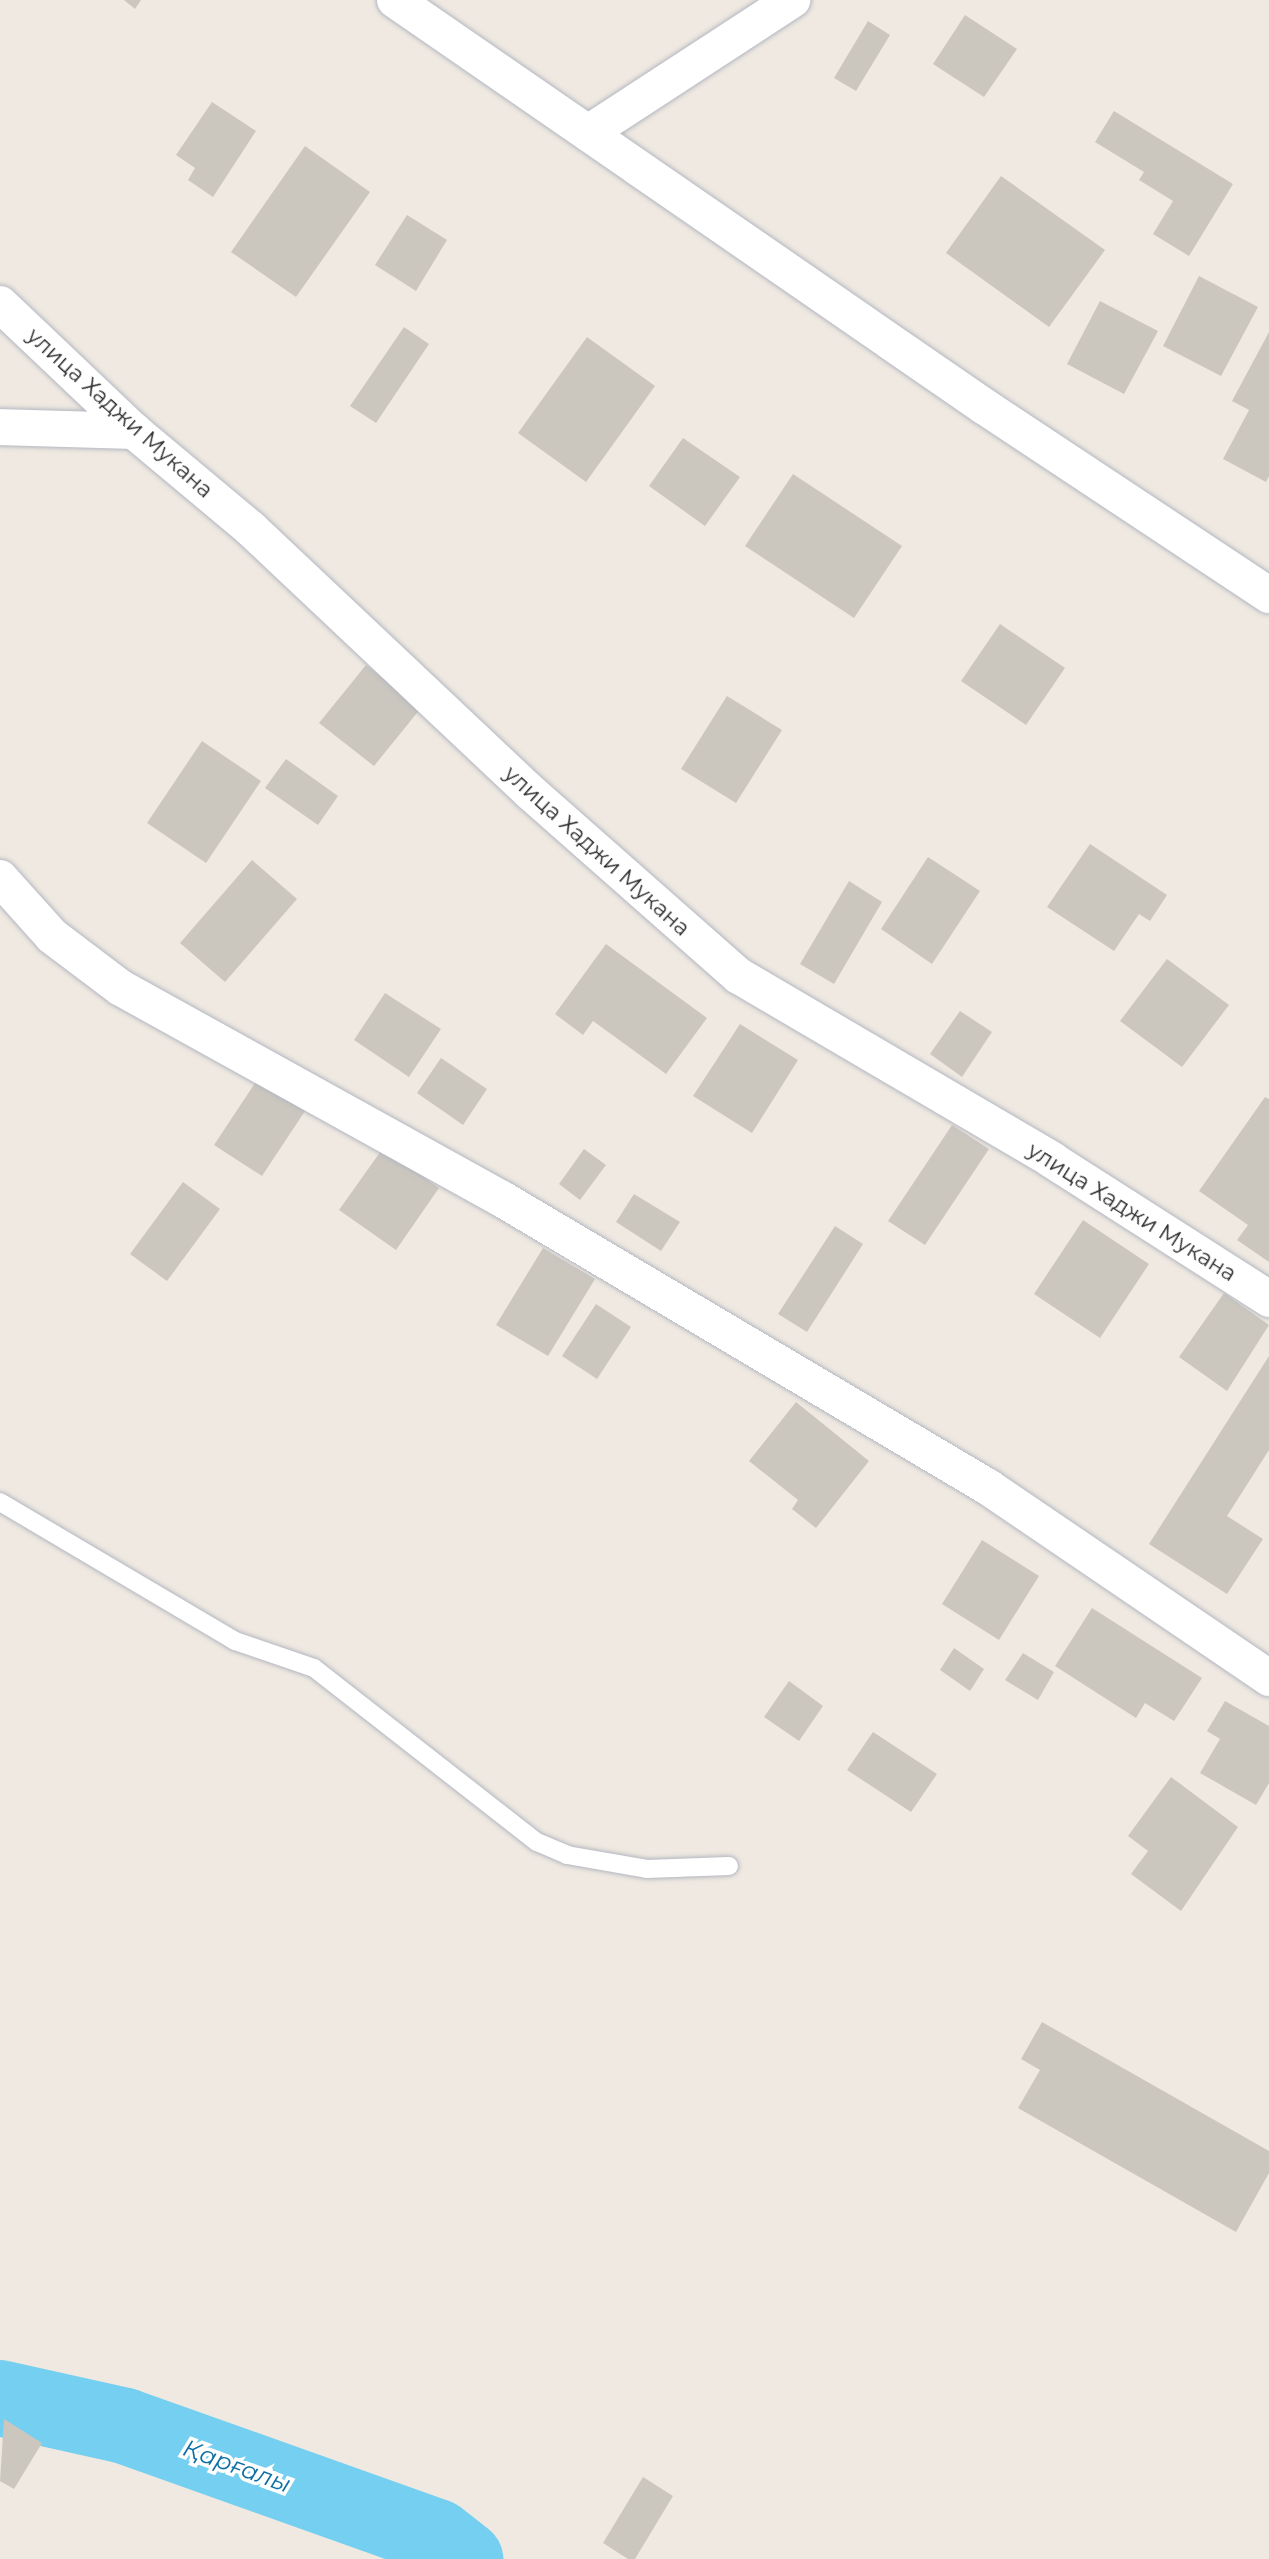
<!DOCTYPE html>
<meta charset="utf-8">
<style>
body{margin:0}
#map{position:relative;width:1269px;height:2559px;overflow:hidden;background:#efe9e1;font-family:Montserrat,sans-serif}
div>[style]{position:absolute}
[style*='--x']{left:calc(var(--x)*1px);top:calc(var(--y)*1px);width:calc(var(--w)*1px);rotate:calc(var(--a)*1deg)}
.river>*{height:76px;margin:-38px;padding:0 38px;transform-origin:38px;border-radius:38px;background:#75cff0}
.building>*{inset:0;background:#cbc7bf}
.roads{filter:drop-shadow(0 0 2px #b4b7c1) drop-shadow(0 0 2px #b4b7c1)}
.service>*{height:18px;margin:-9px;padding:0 9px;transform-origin:9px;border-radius:9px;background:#fff}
.minor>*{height:36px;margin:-18px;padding:0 18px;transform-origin:18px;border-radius:18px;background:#fff}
span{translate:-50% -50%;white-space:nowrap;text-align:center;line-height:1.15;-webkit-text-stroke:7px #fff;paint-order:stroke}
.street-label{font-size:22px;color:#2e2e2e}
.water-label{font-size:24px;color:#0d6fa3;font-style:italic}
</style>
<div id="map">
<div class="river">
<div style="--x:0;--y:2398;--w:128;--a:12.6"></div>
<div style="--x:125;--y:2426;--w:331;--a:19.6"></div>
<div style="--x:437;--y:2537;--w:36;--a:38"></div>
</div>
<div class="building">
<div style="clip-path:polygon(124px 0,141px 0,135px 9px)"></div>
<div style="clip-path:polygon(965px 15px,1017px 49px,984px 97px,933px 64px)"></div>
<div style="clip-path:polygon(868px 21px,890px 35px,856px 91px,834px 78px)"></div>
<div style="clip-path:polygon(212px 102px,256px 131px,213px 197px,188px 180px,195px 168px,176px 155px)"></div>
<div style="clip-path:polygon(1114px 111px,1233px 184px,1189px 256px,1153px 234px,1173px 201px,1139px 180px,1144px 172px,1095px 142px)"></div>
<div style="clip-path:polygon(305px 146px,370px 192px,296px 297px,231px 252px)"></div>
<div style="clip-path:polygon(1001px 176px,1105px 250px,1049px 327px,946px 253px)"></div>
<div style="clip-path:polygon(407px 215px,447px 240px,416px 291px,375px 265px)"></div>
<div style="clip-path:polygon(1199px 276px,1258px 307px,1221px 376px,1163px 346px)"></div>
<div style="clip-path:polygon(1100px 301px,1158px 331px,1124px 394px,1067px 364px)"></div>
<div style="clip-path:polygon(404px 327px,429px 344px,376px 423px,350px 406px)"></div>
<div style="clip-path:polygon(1269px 332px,1269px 476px,1266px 482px,1223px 459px,1249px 410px,1232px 401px)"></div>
<div style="clip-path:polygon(587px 337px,655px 386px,586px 482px,518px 433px)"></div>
<div style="clip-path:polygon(683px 438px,740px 477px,705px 526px,649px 486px)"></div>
<div style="clip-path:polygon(793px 474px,902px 546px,854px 618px,745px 546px)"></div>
<div style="clip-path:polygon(1000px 624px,1065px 668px,1026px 725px,961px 681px)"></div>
<div style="clip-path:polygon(366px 665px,421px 708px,374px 766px,319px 723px)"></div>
<div style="clip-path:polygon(727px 696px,782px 730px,736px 803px,681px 769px)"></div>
<div style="clip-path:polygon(202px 741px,261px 781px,206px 863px,147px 823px)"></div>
<div style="clip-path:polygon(286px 759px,338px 796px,318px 825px,265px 788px)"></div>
<div style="clip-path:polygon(1090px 844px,1167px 895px,1150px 921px,1139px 914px,1114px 951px,1047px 907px)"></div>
<div style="clip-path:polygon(928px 857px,980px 891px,932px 964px,881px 929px)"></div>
<div style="clip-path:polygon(252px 860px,297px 899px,225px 982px,180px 943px)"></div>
<div style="clip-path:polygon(849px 881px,882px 902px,834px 984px,800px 964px)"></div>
<div style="clip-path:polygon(606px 944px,707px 1018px,666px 1074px,593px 1021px,583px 1035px,555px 1014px)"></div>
<div style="clip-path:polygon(1167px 959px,1229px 1005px,1182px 1067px,1120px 1021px)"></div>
<div style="clip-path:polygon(385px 993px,441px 1029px,409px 1077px,354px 1040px)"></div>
<div style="clip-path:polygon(960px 1011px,992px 1032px,962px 1077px,930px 1054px)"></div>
<div style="clip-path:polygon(740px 1024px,798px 1060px,752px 1133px,693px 1096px)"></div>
<div style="clip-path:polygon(441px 1058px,487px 1089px,463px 1125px,417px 1093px)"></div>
<div style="clip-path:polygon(257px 1080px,305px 1111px,262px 1176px,214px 1145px)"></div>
<div style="clip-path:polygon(1265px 1097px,1269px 1099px,1269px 1262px,1237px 1240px,1248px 1225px,1199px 1191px)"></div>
<div style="clip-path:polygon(952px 1125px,989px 1149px,925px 1245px,888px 1221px)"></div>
<div style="clip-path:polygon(383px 1148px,439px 1188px,396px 1250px,339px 1210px)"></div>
<div style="clip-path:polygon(584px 1149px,606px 1165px,580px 1200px,559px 1184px)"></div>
<div style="clip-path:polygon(183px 1182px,220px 1209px,167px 1281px,130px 1254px)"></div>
<div style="clip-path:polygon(634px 1194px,680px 1222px,661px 1251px,616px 1222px)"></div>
<div style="clip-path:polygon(1083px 1220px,1149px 1264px,1100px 1338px,1034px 1294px)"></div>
<div style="clip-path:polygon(835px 1226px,863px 1244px,807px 1332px,778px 1314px)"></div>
<div style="clip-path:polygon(543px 1248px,595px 1279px,548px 1356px,496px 1325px)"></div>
<div style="clip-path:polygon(1224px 1293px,1269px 1325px,1227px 1391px,1179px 1357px)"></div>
<div style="clip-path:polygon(596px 1304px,631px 1327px,597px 1379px,562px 1356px)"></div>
<div style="clip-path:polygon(1269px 1356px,1269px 1450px,1227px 1516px,1263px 1539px,1227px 1594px,1149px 1544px)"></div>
<div style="clip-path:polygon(796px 1402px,869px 1461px,816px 1528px,792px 1509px,798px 1500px,749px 1461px)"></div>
<div style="clip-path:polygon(982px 1540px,1039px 1576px,999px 1640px,942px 1604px)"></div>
<div style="clip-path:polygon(1092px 1608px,1202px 1678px,1174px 1721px,1145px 1703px,1136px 1718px,1055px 1666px)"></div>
<div style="clip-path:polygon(954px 1648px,984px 1669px,970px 1691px,940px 1670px)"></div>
<div style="clip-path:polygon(1023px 1653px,1054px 1672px,1038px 1700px,1005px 1680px)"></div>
<div style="clip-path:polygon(789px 1681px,823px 1706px,799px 1741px,764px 1717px)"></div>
<div style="clip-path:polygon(1225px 1701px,1269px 1726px,1269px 1783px,1256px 1805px,1200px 1773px,1220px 1739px,1207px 1731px)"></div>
<div style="clip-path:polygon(873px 1732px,937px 1774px,911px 1812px,847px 1770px)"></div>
<div style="clip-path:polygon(1171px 1777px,1238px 1827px,1181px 1911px,1131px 1874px,1148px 1851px,1128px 1836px)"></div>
<div style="clip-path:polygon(1042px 2022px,1269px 2151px,1269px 2173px,1236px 2232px,1018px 2108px,1040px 2070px,1021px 2059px)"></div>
<div style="clip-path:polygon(4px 2419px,42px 2443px,14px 2489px,0 2481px)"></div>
<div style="clip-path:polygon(643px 2477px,673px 2496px,635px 2559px,628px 2559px,603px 2543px)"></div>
</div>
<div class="roads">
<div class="service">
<div style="--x:0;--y:1502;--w:273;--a:30.6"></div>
<div style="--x:235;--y:1641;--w:83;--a:18.9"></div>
<div style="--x:314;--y:1668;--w:283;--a:38"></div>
<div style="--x:537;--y:1842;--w:33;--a:23"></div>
<div style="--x:567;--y:1855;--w:81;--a:9.9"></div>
<div style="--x:647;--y:1869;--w:82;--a:-2.1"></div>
</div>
<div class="minor">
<div style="--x:395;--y:0;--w:717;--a:34.6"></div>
<div style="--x:985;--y:407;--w:341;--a:33.5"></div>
<div style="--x:588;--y:133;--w:244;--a:-33.1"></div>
<div style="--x:0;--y:304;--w:185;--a:43.5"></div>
<div style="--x:134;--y:431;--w:153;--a:39.9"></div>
<div style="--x:251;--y:529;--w:383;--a:43.3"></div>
<div style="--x:530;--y:792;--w:278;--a:41.4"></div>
<div style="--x:739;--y:976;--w:363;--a:30.4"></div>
<div style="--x:1052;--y:1160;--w:258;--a:32.6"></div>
<div style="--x:0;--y:427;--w:134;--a:1.7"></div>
<div style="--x:0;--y:878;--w:78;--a:48.1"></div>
<div style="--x:52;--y:936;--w:86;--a:37"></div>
<div style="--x:121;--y:988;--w:436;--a:29"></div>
<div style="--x:502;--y:1199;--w:565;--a:30.65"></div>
<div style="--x:988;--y:1487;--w:340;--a:34.2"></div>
</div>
</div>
<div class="street-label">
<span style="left:120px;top:413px;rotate:42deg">улица Хаджи Мукана</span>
<span style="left:597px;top:851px;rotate:42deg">улица Хаджи Мукана</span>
<span style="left:1132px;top:1212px;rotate:32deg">улица Хаджи Мукана</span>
</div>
<div class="water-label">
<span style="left:237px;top:2466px;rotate:20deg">Қарғалы</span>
</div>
</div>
